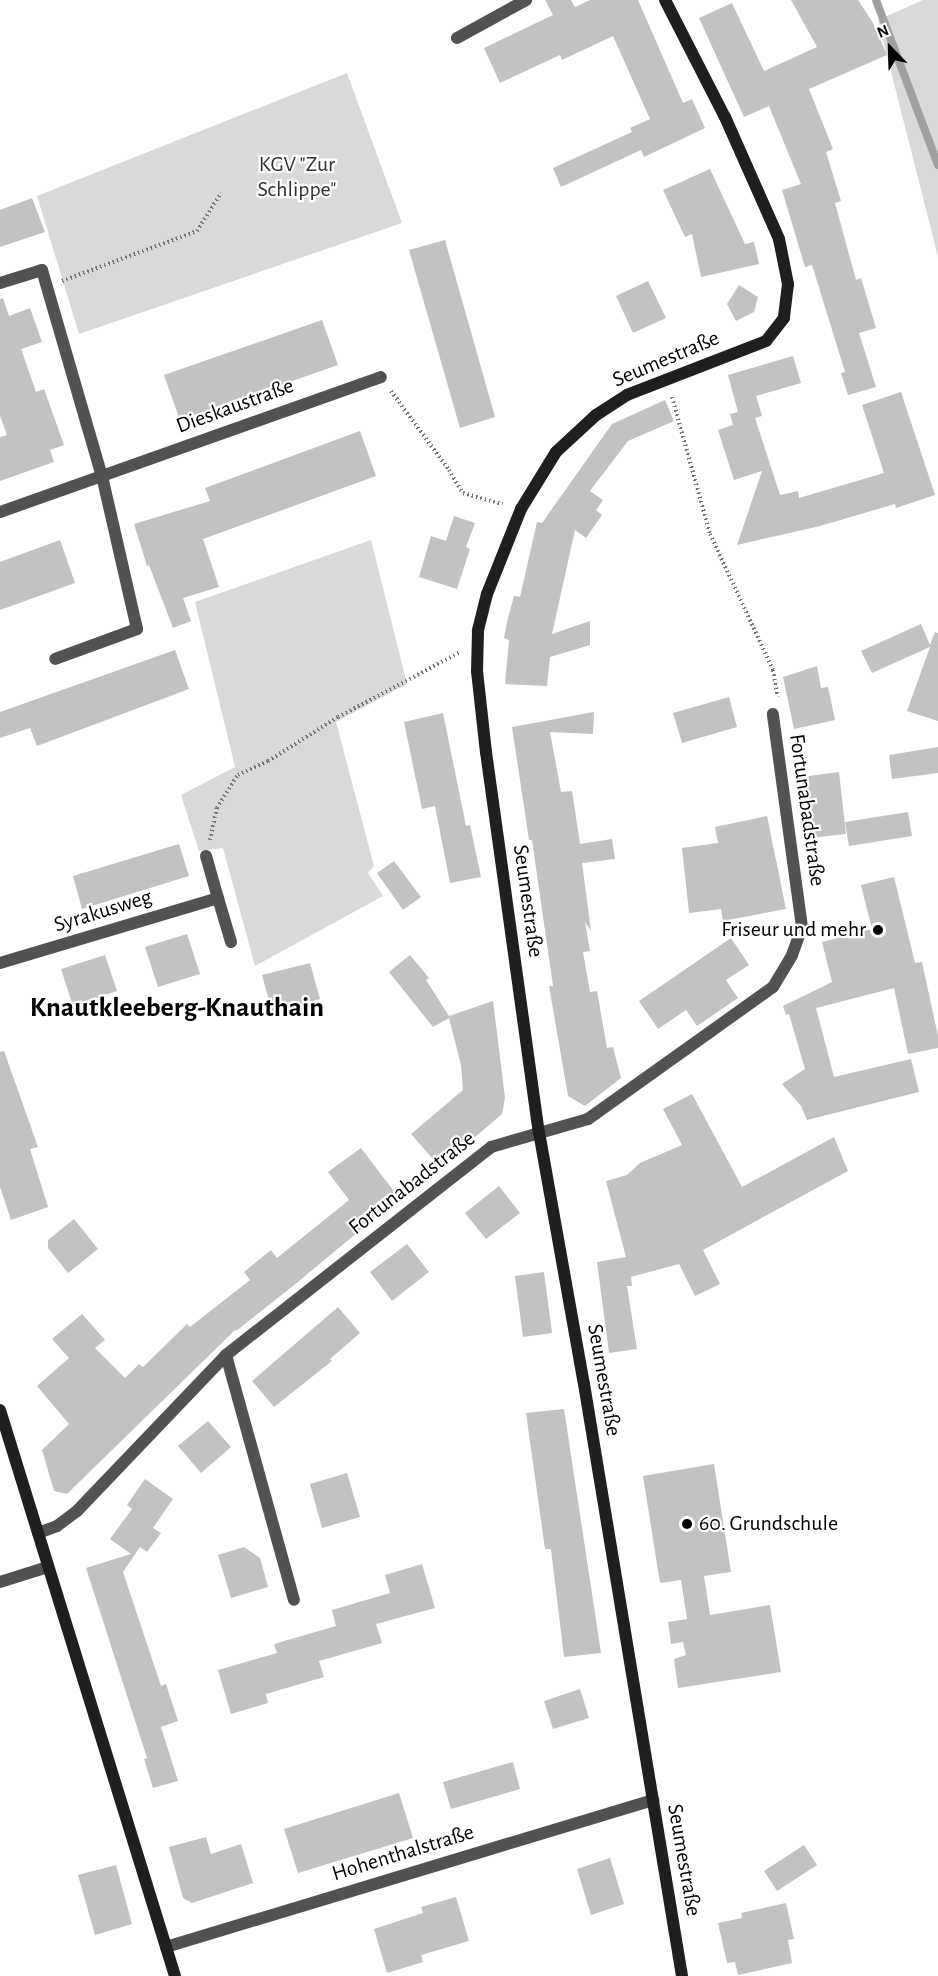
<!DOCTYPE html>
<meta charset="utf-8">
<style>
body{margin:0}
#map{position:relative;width:938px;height:1976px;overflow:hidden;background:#fff;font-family:"Alegreya Sans",sans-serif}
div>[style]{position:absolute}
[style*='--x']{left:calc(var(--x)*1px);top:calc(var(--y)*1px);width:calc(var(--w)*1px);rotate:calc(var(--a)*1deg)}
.green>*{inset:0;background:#d9d9d9}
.stream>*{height:8px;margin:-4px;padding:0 4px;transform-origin:4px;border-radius:4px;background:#a0a0a0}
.building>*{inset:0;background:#c2c2c2}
.path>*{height:4px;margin-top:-2px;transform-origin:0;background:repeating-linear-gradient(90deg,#747474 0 1.5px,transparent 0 4.5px)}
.lane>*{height:12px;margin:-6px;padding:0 6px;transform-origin:6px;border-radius:6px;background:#525252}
.street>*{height:12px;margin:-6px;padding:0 6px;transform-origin:6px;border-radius:6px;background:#525252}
.secondary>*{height:12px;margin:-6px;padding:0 6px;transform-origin:6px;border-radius:6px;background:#1f1f1f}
.dots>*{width:16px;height:16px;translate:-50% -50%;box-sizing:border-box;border:3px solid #fff;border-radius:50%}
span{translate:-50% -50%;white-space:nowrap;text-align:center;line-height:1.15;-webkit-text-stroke:4.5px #fff;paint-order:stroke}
.park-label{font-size:22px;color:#303030}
.street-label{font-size:22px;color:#000}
.poi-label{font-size:22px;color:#000}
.right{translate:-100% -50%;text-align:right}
.left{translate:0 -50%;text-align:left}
.district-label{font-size:28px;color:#000;font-weight:700}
.north{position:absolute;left:860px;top:18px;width:60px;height:60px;-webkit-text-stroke:4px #fff;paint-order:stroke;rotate:337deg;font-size:16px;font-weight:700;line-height:24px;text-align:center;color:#000}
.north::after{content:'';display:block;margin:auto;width:21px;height:27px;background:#000;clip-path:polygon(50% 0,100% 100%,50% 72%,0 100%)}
</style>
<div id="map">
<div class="green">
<div style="clip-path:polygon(923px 0,938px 0,938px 257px,878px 20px)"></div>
<div style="clip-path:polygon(347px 73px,402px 223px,79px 334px,37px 196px)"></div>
<div style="clip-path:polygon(371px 540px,407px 684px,336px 722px,374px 866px,368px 873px,383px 896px,255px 966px,223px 848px,199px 851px,181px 795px,235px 767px,195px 602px)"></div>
</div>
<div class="stream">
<div style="--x:876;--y:0;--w:176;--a:69.4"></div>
</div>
<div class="building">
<div style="clip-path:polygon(545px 0,571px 0,575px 7px,590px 0,638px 0,683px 103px,692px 99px,705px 128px,644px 157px,641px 150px,561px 187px,553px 168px,632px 132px,630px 128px,650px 119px,613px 36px,562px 60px,560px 55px,500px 83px,484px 48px,553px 15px)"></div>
<div style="clip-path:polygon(791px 0,858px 0,873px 23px,887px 55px,809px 89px,833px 149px,826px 152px,841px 201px,835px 203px,856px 280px,861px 278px,876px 328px,859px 333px,876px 387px,848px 395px,841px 373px,845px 372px,812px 265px,805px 267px,782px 190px,801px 184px,769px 106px,744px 117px,699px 18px,732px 3px,764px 71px,817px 47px)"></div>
<div style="clip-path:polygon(710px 169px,745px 244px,754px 242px,759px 264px,701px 277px,692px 234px,685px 237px,663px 190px)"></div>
<div style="clip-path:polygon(32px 198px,45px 232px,0 247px,0 210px)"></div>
<div style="clip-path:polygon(445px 240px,495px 417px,460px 428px,409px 250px)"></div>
<div style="clip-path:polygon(648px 281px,666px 318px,633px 333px,616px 296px)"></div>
<div style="clip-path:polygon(739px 285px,758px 297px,754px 312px,736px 321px,727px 304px)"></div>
<div style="clip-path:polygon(3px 298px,9px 316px,30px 308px,42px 342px,21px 349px,36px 392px,44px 389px,64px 445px,50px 450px,54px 462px,0 481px,0 437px,7px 435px,0 416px,0 299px)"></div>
<div style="clip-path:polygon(322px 320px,338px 365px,180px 420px,164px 375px)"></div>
<div style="clip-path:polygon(793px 356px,801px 383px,756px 396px,762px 416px,755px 418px,780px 495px,798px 491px,799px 498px,884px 473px,862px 405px,901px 392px,935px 495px,896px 508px,895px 504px,820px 526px,737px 545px,762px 471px,734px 480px,718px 430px,733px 425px,730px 414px,738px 412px,728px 375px)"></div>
<div style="clip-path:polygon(665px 400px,674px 421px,628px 441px,590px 491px,603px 500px,596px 510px,602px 515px,586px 538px,575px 530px,552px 634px,590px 621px,590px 645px,550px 657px,547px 686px,505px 684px,509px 640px,504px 638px,507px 622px,514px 596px,520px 597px,537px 522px,542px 523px,612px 424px)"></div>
<div style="clip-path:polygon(360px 431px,376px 476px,203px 539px,219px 587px,183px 598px,191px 621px,173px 628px,149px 565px,147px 566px,134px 524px,210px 501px,205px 488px)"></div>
<div style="clip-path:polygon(454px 516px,475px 523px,466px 547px,470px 549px,457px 589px,419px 577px,431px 536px,446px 541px)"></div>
<div style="clip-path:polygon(60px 540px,75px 583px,0 610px,0 562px)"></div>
<div style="clip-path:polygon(921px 624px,930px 645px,935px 632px,938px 633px,938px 721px,907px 711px,930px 647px,872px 673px,861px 651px)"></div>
<div style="clip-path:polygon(175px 650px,189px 689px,37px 746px,30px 728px,0 738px,0 712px)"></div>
<div style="clip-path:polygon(817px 666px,821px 688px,828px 687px,835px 720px,794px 729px,783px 677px)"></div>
<div style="clip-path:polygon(729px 697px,737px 727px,682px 743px,673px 713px)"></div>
<div style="clip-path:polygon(594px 712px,593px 734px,550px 732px,561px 792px,572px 791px,580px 844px,612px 839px,615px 859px,582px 863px,591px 931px,585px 922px,590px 951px,583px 952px,590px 992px,597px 991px,607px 1048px,613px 1047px,621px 1078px,585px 1106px,568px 1096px,549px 986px,553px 986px,532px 840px,529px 840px,512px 727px)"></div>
<div style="clip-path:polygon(443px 713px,466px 826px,470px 825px,481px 877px,450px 883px,435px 806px,422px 809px,404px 722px)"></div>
<div style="clip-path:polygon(938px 747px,938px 773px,892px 779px,889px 755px)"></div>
<div style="clip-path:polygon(839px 772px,846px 834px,809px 838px,801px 777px)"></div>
<div style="clip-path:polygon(908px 812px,912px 836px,849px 846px,845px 822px)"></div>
<div style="clip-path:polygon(767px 816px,786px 909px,723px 921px,721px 909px,689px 913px,682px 848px,718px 843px,715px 827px)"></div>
<div style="clip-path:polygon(179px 844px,189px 876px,82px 909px,73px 876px)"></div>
<div style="clip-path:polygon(394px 861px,421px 897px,403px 910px,377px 873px)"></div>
<div style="clip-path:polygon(894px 877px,915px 963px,922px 962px,938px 1036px,938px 1048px,908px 1054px,894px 988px,816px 1008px,834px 1077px,911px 1059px,919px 1092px,807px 1120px,801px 1106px,782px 1084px,805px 1069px,789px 1014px,786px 1015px,783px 1006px,832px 982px,822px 942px,872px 929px,861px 885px)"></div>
<div style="clip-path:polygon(187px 934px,200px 974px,158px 987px,145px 947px)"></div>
<div style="clip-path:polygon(731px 938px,749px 965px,726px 980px,738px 998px,697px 1026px,686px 1010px,658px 1029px,639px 1001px)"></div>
<div style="clip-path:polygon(105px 955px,117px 991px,73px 1006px,61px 969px)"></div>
<div style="clip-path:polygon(410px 955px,429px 978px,426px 980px,449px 1016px,493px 1001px,505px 1098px,502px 1114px,440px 1167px,411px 1134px,463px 1090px,461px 1065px,449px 1018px,433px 1027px,389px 972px)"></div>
<div style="clip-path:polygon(310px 963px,320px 999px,272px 1012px,262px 975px)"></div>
<div style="clip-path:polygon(4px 1051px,38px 1147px,30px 1149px,48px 1207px,11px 1220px,0 1187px,0 1052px)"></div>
<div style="clip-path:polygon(692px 1094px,742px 1187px,834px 1137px,848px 1171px,703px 1250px,720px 1284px,695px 1296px,679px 1264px,631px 1277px,632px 1286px,627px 1286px,637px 1349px,609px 1353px,597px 1262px,626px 1257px,606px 1181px,627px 1175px,640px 1163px,682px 1145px,663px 1109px)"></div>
<div style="clip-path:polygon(361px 1148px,399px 1198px,293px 1286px,236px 1331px,235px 1330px,67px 1494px,54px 1491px,42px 1450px,69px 1424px,37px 1386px,69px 1358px,52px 1339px,82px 1314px,105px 1340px,95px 1348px,125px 1378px,139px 1364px,143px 1367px,187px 1324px,190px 1327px,250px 1280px,244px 1272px,271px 1250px,277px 1258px,349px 1200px,328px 1172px)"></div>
<div style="clip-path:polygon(499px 1186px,520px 1213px,486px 1239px,465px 1213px)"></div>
<div style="clip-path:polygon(74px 1219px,98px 1249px,68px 1273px,48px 1248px,48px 1240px)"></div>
<div style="clip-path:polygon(407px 1244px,429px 1272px,392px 1301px,370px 1272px)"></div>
<div style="clip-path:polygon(544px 1272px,552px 1333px,523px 1337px,515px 1276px)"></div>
<div style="clip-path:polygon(338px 1307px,360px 1333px,330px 1359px,332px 1361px,274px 1407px,252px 1381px)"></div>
<div style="clip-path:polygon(564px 1409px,601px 1653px,564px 1657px,551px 1549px,545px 1549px,526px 1413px)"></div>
<div style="clip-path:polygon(208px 1421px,231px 1447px,201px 1473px,178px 1446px)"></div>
<div style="clip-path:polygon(714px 1464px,731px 1572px,704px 1576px,710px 1615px,770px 1605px,781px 1672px,678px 1688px,674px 1659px,686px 1655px,683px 1642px,671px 1644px,668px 1622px,687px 1619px,681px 1580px,660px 1583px,643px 1476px)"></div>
<div style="clip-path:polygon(347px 1473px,360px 1517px,322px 1528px,310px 1484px)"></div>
<div style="clip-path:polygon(145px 1479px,173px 1499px,153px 1528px,161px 1533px,147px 1552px,140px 1547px,123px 1572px,161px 1686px,166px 1684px,178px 1721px,161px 1727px,178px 1781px,153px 1788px,144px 1759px,147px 1758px,86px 1568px,131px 1554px,110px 1539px,132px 1509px,127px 1505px)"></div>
<div style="clip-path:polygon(244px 1547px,260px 1558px,268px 1587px,231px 1598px,218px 1555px)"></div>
<div style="clip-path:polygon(422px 1564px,435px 1608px,376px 1624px,382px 1643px,319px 1661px,324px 1677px,266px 1694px,268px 1703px,231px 1714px,218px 1670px,277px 1653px,274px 1644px,336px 1626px,332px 1610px,390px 1593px,385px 1575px)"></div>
<div style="clip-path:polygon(580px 1689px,589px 1718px,553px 1729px,544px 1701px)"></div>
<div style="clip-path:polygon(513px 1762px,520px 1789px,451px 1809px,443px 1782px)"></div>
<div style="clip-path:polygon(399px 1793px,413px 1838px,298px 1873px,284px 1829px)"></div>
<div style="clip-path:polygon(206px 1837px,211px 1854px,241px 1844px,253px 1883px,192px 1903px,183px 1898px,169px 1847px)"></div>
<div style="clip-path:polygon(804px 1845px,817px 1865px,777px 1891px,764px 1871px)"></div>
<div style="clip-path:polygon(610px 1858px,624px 1904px,591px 1915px,577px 1869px)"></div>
<div style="clip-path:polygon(116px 1865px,132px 1924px,95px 1935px,78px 1875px)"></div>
<div style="clip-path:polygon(456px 1897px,469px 1941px,421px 1955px,423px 1962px,387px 1973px,374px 1929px,423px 1913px,421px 1907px)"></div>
<div style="clip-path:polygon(786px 1903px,794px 1939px,788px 1940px,792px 1963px,738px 1975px,735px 1962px,727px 1963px,718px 1923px,742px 1918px,741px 1913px)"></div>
</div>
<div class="path">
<div style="--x:62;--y:281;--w:144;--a:-20.3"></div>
<div style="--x:197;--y:231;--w:45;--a:-57.7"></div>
<div style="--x:391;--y:391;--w:98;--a:53.7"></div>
<div style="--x:449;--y:470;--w:27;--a:59"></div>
<div style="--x:463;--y:493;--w:41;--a:15.8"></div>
<div style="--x:672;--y:397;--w:142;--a:74.5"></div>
<div style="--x:710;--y:534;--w:150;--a:65.1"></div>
<div style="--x:773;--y:670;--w:27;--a:80"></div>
<div style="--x:210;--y:840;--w:33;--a:-78"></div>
<div style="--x:217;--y:808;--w:39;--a:-58"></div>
<div style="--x:238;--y:775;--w:33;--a:-25"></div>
<div style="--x:268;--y:761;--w:83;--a:-32.2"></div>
<div style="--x:338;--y:717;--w:138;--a:-28"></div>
</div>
<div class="lane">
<div style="--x:457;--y:38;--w:79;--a:-28.8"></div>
<div style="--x:226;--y:1355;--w:254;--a:74.5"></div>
</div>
<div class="street">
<div style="--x:0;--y:283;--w:44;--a:-17.2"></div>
<div style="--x:42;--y:270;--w:215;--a:73.8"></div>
<div style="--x:102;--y:476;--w:157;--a:77.1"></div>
<div style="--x:137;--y:629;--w:87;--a:159.9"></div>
<div style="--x:0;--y:512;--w:404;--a:-19.5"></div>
<div style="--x:206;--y:856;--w:44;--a:74.1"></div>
<div style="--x:0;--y:963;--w:227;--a:-16.6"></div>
<div style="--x:218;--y:898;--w:46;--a:73.5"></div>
<div style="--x:38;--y:1533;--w:20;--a:-20"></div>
<div style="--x:57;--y:1526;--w:25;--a:-37"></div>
<div style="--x:77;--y:1511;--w:216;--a:-46.3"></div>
<div style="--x:226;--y:1355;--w:337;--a:-38.1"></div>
<div style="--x:491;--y:1147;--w:101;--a:-16.1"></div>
<div style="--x:588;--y:1119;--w:227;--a:-35.5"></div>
<div style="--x:773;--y:987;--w:37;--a:-59"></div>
<div style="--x:792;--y:955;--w:30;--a:-70"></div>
<div style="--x:802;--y:927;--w:215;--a:-97.8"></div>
<div style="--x:0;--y:1582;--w:50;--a:-17.4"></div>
<div style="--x:166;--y:1947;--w:509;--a:-16.8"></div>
</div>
<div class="secondary">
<div style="--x:665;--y:0;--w:131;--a:62.9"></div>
<div style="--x:725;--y:117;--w:133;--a:66.1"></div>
<div style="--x:779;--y:239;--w:46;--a:78.7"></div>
<div style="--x:788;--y:284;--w:34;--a:97"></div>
<div style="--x:784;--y:318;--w:29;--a:128"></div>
<div style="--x:766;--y:341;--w:149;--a:158.8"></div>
<div style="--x:627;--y:395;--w:37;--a:147"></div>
<div style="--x:596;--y:415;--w:54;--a:137.2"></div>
<div style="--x:556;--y:452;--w:67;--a:121.6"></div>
<div style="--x:521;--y:509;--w:92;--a:111.8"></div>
<div style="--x:487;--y:594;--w:38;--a:104"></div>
<div style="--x:478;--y:631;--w:40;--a:91.4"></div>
<div style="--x:477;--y:671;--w:81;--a:83.7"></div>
<div style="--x:486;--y:752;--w:384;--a:82.1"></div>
<div style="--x:539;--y:1132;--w:256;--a:79.9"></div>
<div style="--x:584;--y:1384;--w:600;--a:80.6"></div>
<div style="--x:0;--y:1410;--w:592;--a:72.82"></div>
</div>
<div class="dots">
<div style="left:878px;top:930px;background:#000"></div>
<div style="left:687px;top:1524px;background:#000"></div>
</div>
<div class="park-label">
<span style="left:297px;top:177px">KGV "Zur<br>Schlippe"</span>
</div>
<div class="street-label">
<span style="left:666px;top:359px;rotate:-23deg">Seumestraße</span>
<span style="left:235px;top:406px;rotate:-20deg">Dieskaustraße</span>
<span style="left:807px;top:810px;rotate:82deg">Fortunabadstraße</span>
<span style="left:528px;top:901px;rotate:82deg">Seumestraße</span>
<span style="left:103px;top:911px;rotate:-17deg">Syrakusweg</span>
<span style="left:412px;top:1183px;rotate:-38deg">Fortunabadstraße</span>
<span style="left:604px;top:1380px;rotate:80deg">Seumestraße</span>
<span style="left:403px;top:1853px;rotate:-17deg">Hohenthalstraße</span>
<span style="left:684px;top:1860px;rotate:80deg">Seumestraße</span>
</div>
<div class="poi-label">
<span class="right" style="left:866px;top:930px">Friseur und mehr</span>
<span class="left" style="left:699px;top:1524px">60. Grundschule</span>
</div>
<div class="district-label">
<span style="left:177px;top:1008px">Knautkleeberg-Knauthain</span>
</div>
<div class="north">N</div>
</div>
